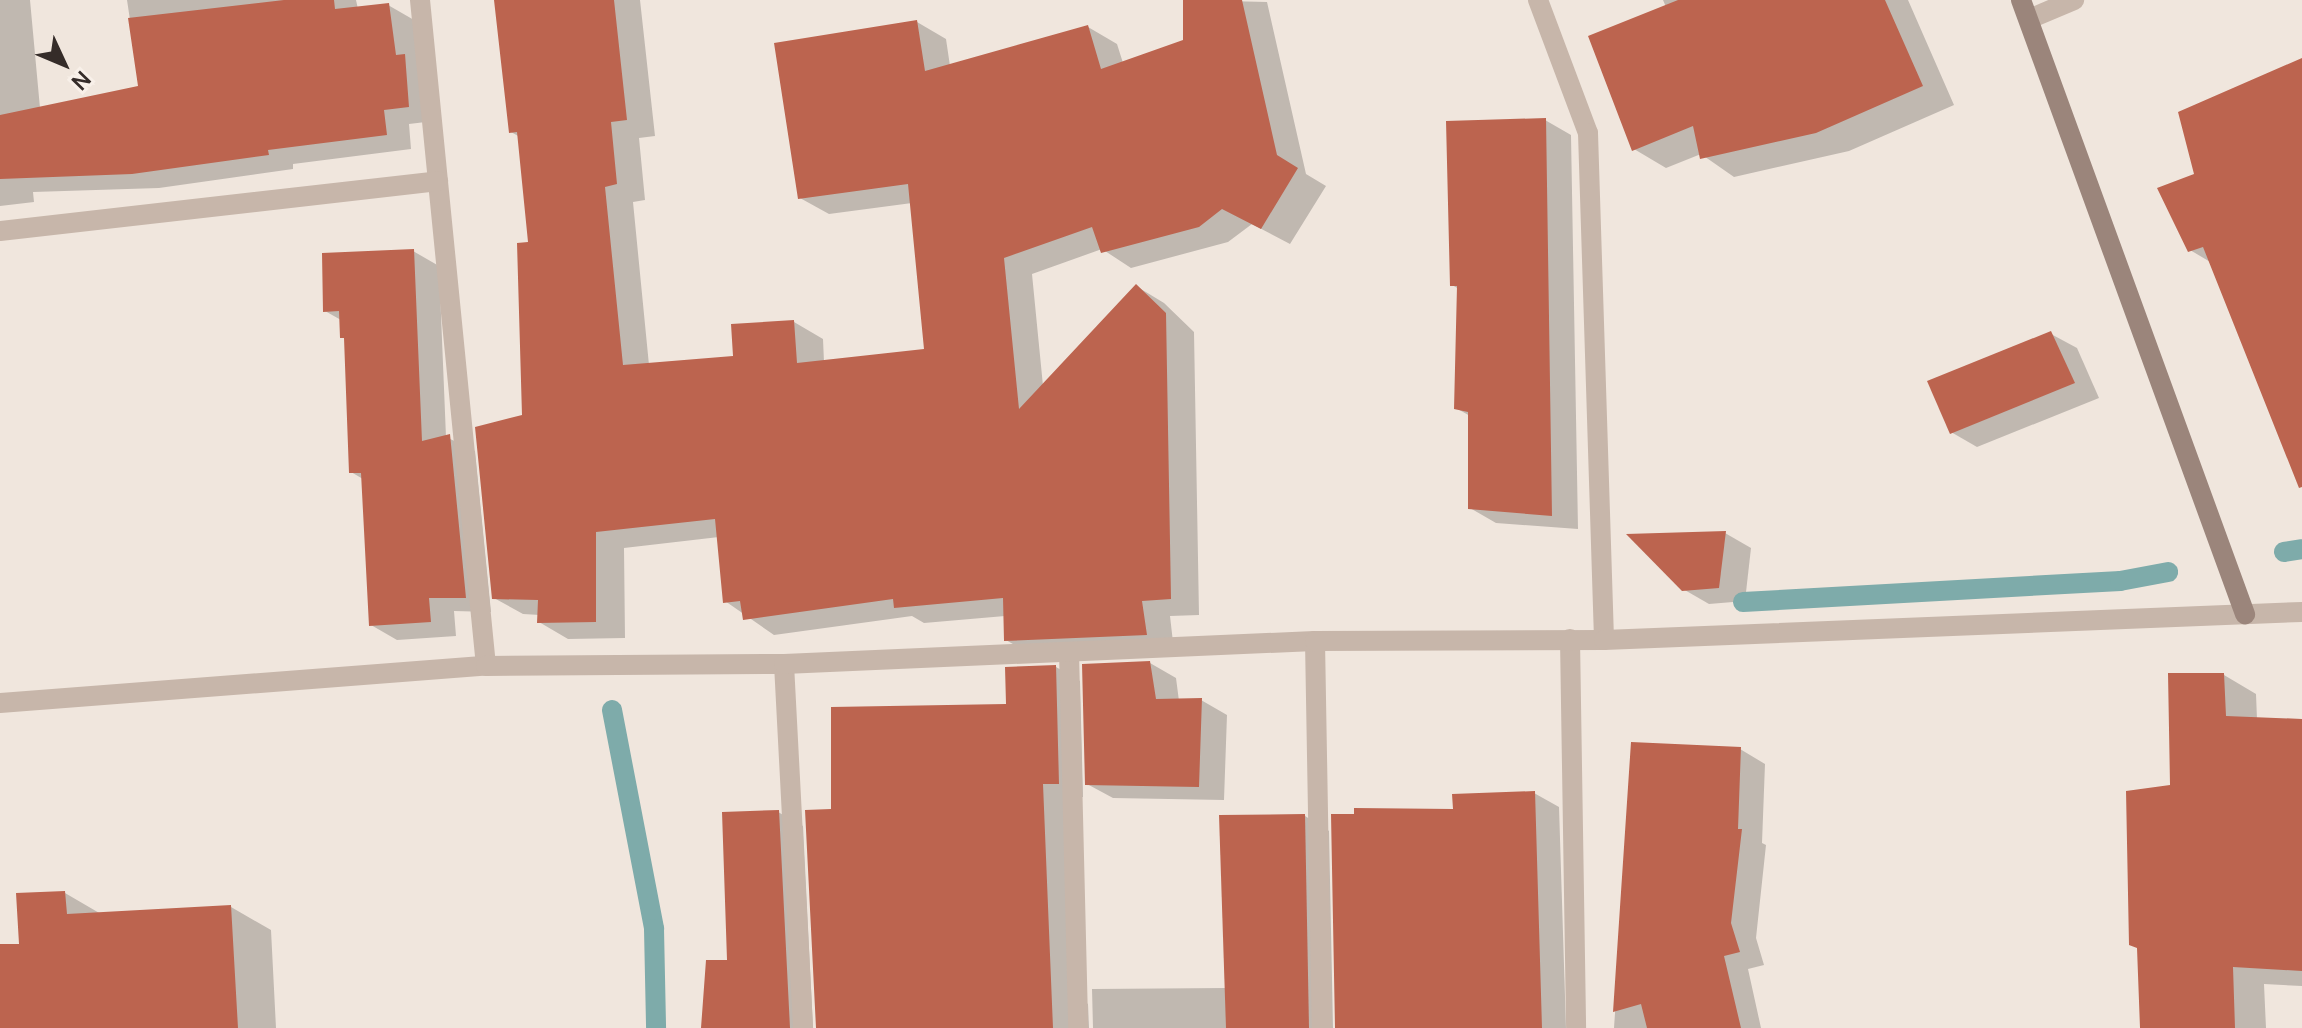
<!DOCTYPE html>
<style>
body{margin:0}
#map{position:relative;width:2302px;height:1028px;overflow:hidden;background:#f0e6dd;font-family:Manrope,sans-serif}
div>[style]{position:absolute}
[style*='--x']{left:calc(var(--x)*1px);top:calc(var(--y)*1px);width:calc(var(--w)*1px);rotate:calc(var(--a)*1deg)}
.shadow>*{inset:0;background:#0003}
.stream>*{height:20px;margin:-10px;padding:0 10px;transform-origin:10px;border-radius:10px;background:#7eabaa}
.building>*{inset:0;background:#bc644f}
.street>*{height:20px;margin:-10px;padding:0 10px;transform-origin:10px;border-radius:10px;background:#c7b6aa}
.secondary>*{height:20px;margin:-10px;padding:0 10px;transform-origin:10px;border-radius:10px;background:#9b857b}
span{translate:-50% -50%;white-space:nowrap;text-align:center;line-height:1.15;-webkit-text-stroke:6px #f8f0e9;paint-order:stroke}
.north{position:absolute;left:24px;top:24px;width:80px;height:80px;-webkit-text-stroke:6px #f8f0e9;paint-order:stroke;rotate:134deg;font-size:22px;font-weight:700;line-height:32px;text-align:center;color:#352c29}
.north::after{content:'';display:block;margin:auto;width:28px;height:36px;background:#352c29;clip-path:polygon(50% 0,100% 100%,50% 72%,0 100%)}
</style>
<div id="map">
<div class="shadow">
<div style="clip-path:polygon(0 0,30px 0,40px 108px,140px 87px,127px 0,356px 0,358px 9px,388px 5px,414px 20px,434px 121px,409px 124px,411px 149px,293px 164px,293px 169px,159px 188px,33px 192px,34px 202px,0 206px)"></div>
<div style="clip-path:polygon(496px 0,640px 0,655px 136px,639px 138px,645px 200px,633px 202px,649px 365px,735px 358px,794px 322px,823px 339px,824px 362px,926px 351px,912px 203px,829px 214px,800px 198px,917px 22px,946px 39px,950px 66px,1088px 27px,1117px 44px,1123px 63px,1185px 41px,1185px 0,1267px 2px,1306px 174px,1326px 186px,1290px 244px,1252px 224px,1228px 242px,1131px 268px,1102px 249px,1032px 274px,1043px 386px,1136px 286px,1164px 303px,1194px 332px,1199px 615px,1170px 616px,1174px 651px,1035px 657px,1006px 640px,1005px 616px,924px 623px,912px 616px,774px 635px,725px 601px,719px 537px,624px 548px,625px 638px,568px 639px,539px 622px,540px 615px,523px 614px,494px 598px,524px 417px,531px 244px,520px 137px,511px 132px)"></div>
<div style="clip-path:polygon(1663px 0,1908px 0,1954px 105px,1849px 151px,1734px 177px,1701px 154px,1666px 168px,1634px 149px,1666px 7px)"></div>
<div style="clip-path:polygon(2302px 61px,2302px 441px,2212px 263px,2190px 250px,2197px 175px)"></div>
<div style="clip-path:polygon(1545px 120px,1571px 135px,1578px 529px,1496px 523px,1470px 508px,1470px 416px,1456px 408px,1459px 289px,1452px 285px)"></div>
<div style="clip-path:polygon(413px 251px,439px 266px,446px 437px,475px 451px,491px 612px,454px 611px,456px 636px,397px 640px,371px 625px,363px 479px,351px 472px,346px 339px,341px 320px,325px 311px)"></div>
<div style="clip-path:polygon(2051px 334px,2077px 348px,2099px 398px,1977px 447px,1951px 432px)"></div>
<div style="clip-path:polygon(1725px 533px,1751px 548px,1745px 601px,1709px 604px,1683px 589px)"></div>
<div style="clip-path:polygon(1150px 663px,1176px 678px,1179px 701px,1201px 700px,1227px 715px,1224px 800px,1113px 798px,1087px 784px)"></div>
<div style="clip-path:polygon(1056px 667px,1080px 681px,1083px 797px,1067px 797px,1075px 996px,1088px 1004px,1089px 1028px,818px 1028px,833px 811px,1008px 706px)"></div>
<div style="clip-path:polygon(2224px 675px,2256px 694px,2257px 719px,2302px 721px,2302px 986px,2264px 984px,2266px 1028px,2142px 1028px,2172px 787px)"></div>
<div style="clip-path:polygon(1633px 744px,1740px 749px,1765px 764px,1762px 843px,1766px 845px,1756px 938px,1764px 965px,1748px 969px,1761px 1028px,1614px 1028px)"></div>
<div style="clip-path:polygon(1534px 793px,1559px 807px,1566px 1028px,1337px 1028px,1455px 811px)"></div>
<div style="clip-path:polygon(778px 812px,803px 826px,813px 1028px,703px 1028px,729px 962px)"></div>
<div style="clip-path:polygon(1305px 816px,1329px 831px,1333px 1028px,1093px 1028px,1092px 989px,1226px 988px)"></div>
<div style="clip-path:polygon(65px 893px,101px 914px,231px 907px,271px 930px,276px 1028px,0 1028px,0 946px,21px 945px)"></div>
</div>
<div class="stream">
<div style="--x:2284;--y:552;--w:18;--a:-9"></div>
<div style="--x:1743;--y:602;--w:378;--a:-3.2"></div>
<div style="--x:2120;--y:581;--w:49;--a:-10.6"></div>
<div style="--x:612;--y:710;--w:223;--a:79.1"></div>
<div style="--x:654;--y:929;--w:99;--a:88.8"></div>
</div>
<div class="building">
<div style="clip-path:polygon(284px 0,334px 0,335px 9px,389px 3px,396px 55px,405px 54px,409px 107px,384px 110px,387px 135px,268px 150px,269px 155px,132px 174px,0 179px,0 115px,138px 86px,128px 18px)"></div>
<div style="clip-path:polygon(494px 0,614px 0,627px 120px,611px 122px,617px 184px,605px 187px,623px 365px,733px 356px,731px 324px,794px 320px,797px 363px,924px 349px,908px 184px,798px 199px,774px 43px,917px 20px,925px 71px,1088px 25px,1101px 69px,1183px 40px,1183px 0,1242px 0,1277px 155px,1298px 168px,1261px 229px,1222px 209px,1199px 227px,1101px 253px,1092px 227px,1004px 258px,1019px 409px,1136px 284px,1166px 313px,1171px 599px,1142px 601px,1147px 635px,1004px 641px,1003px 598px,894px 608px,893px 599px,743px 620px,740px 601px,723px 603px,715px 519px,596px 532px,596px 622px,537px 623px,538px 600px,492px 599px,475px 427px,522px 415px,517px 243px,528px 242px,517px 132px,509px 133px)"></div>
<div style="clip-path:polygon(1678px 0,1885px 0,1923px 86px,1816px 133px,1700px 159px,1693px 126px,1632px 151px,1588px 36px)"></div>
<div style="clip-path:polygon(2302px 58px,2302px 487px,2299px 488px,2203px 247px,2188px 252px,2157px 188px,2194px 174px,2178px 112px)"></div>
<div style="clip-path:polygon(1546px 118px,1552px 516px,1468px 509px,1468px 412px,1454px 409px,1457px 286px,1450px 286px,1446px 121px)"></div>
<div style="clip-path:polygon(414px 249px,422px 441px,450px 434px,466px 598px,429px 598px,431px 622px,369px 626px,361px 473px,349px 473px,344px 338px,340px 338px,339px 311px,323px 312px,322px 253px)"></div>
<div style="clip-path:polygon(2051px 331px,2075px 383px,1950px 434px,1927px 381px)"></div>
<div style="clip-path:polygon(1726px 531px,1719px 588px,1682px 591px,1626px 534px)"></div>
<div style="clip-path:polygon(1150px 661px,1156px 699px,1202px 698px,1199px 787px,1085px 785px,1082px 664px)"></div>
<div style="clip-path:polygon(1056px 665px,1059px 784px,1043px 784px,1053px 1028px,816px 1028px,805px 810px,831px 809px,831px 707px,1006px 704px,1005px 667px)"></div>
<div style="clip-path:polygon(2168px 673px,2224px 673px,2226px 716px,2302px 719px,2302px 971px,2233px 967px,2235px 1028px,2140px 1028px,2137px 948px,2129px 945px,2126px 791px,2170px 785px)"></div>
<div style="clip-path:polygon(1631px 742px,1741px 747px,1738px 829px,1742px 829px,1731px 923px,1740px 952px,1724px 956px,1741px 1028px,1647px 1028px,1641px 1004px,1613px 1012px)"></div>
<div style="clip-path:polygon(1535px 791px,1542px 1028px,1335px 1028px,1331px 814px,1354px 814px,1354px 808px,1453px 809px,1452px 794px)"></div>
<div style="clip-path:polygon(779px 810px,790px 1028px,701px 1028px,706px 960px,727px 960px,722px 812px)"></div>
<div style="clip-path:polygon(1305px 814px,1309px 1028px,1226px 1028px,1219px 815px)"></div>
<div style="clip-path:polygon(65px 891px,67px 914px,231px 905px,238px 1028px,0 1028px,0 944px,19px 944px,16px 893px)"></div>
</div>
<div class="street">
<div style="--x:420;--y:0;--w:669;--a:84.34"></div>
<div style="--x:1538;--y:0;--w:142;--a:69.4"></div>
<div style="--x:1588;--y:133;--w:507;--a:88.19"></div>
<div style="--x:2029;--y:19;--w:49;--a:-22.9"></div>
<div style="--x:0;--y:231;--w:441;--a:-6.5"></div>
<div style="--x:1570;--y:639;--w:389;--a:89.1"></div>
<div style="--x:1315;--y:641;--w:387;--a:89"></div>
<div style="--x:1069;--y:652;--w:376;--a:88.6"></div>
<div style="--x:784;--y:664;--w:364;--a:87"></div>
<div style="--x:0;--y:703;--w:487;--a:-4.4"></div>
<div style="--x:486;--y:666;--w:298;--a:-0.4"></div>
<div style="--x:784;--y:664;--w:531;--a:-2.48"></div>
<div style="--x:1315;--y:641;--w:289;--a:-0.2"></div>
<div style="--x:1604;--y:640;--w:699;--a:-2.3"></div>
</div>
<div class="secondary">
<div style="--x:2021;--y:0;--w:654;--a:69.96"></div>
</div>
<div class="north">N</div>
</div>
